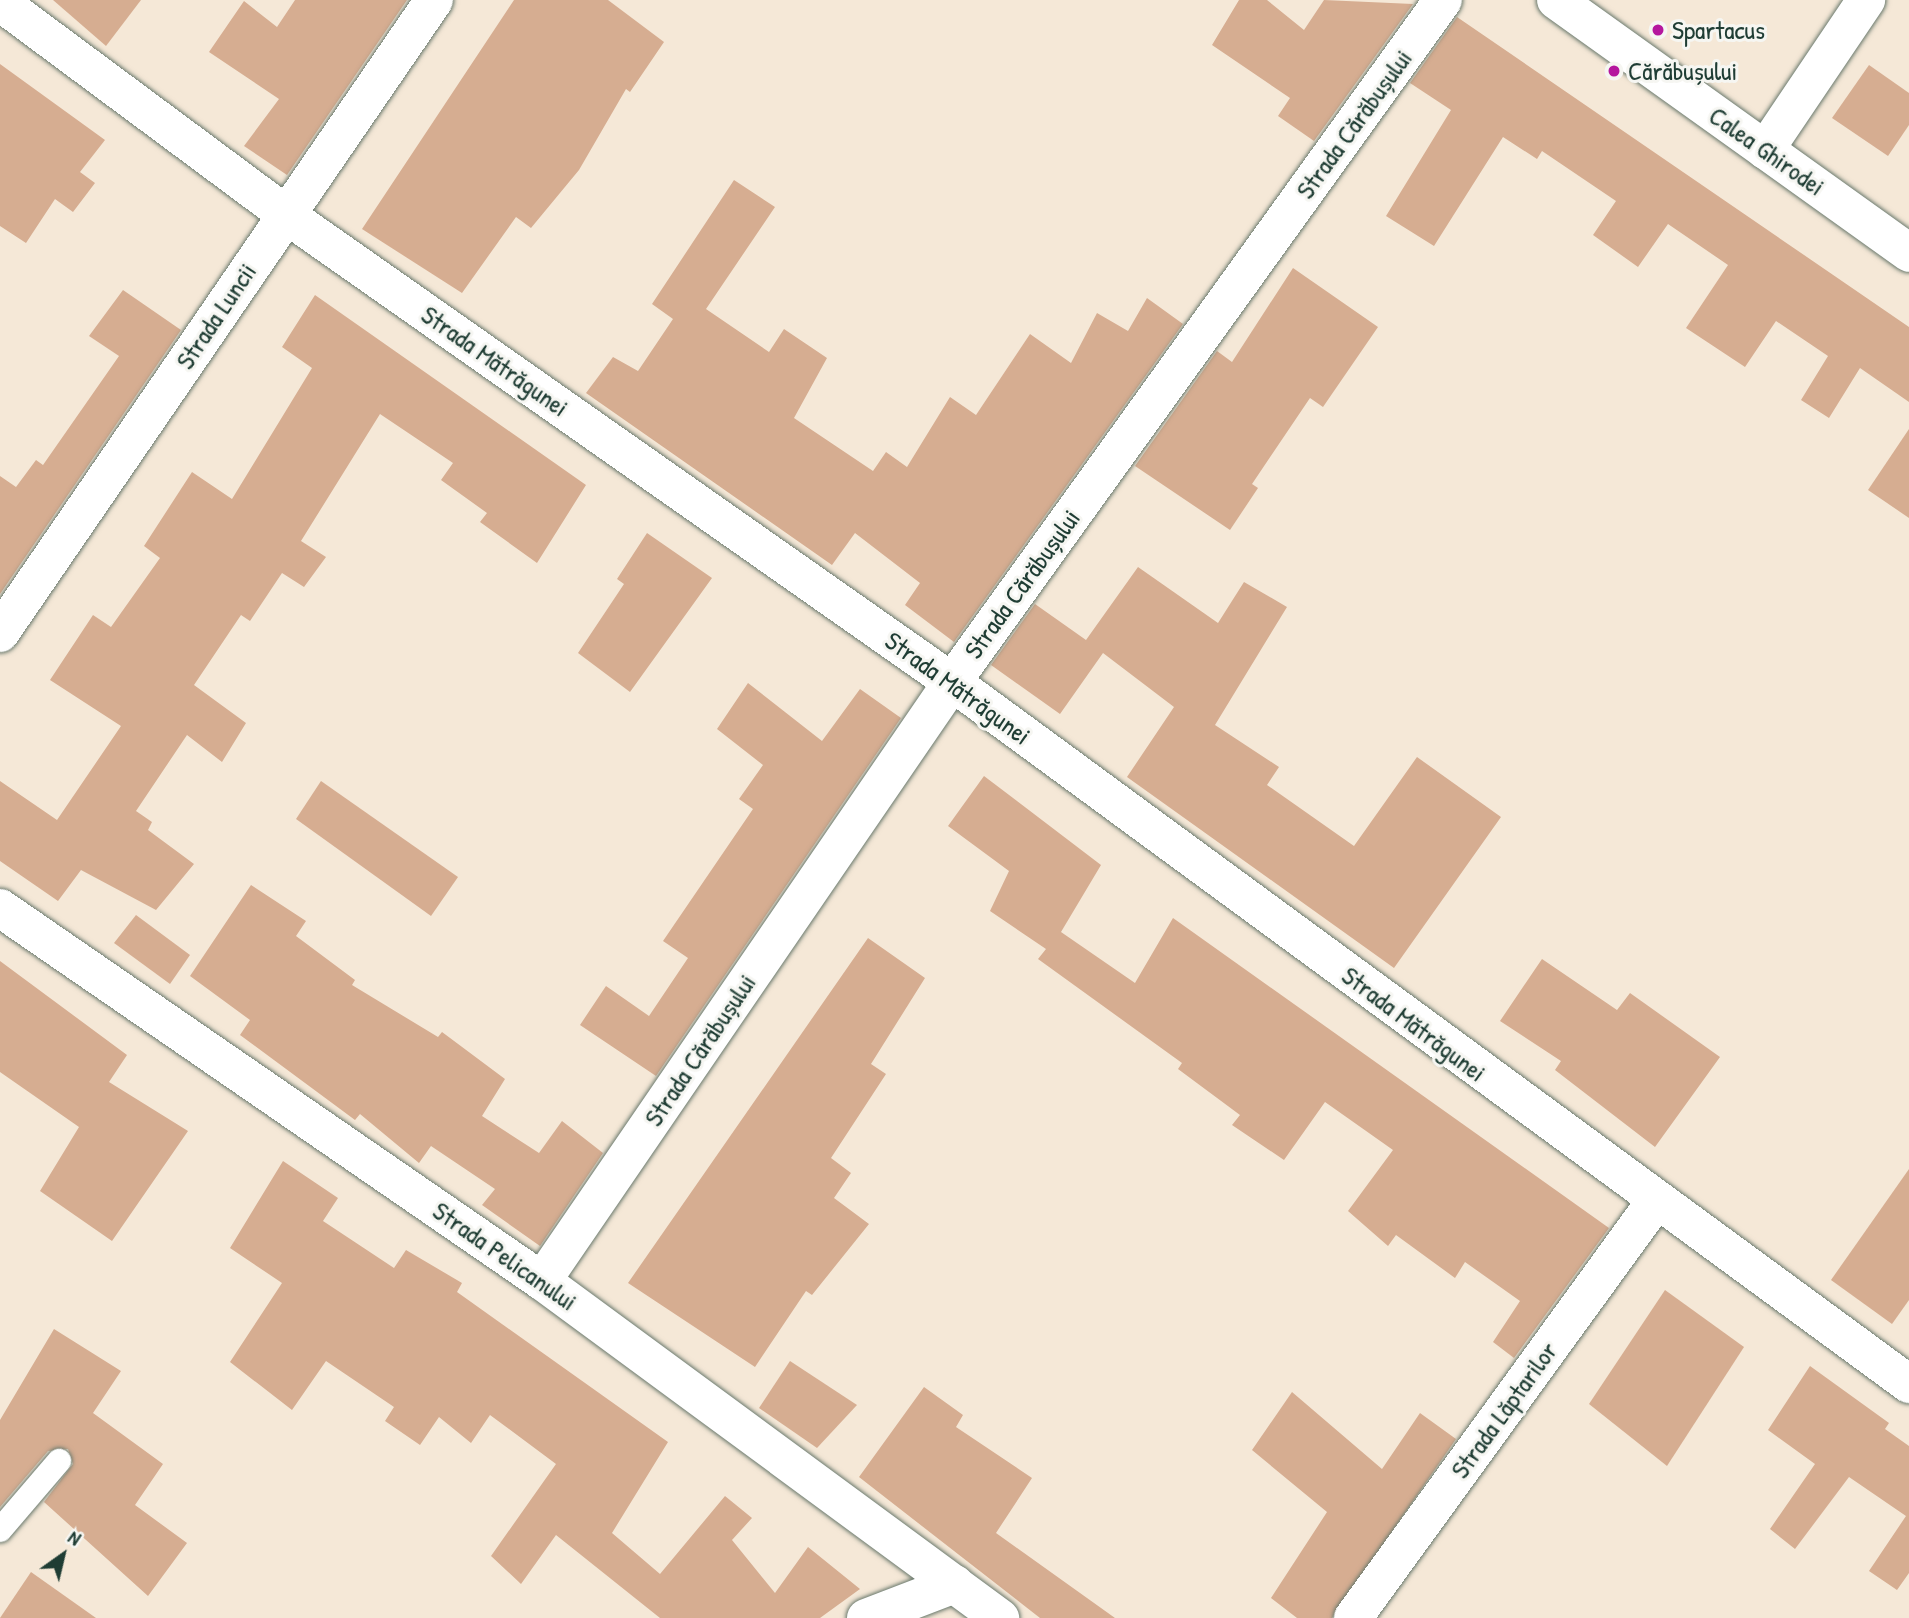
<!DOCTYPE html>
<meta charset="utf-8">
<style>
body{margin:0}
#map{position:relative;width:1909px;height:1618px;overflow:hidden;background:#f5e8d7;font-family:"Patrick Hand",sans-serif}
div>[style]{position:absolute}
[style*='--x']{left:calc(var(--x)*1px);top:calc(var(--y)*1px);width:calc(var(--w)*1px);rotate:calc(var(--a)*1deg)}
.building>*{inset:0;background:#d6ad91}
.roads{filter:drop-shadow(0 0 2px #6a796d) drop-shadow(0 0 2px #6a796d)}
.service>*{height:24px;margin:-12px;padding:0 12px;transform-origin:12px;border-radius:12px;background:#fff}
.minor>*{height:38px;margin:-19px;padding:0 19px;transform-origin:19px;border-radius:19px;background:#fff}
.tertiary>*{height:38px;margin:-19px;padding:0 19px;transform-origin:19px;border-radius:19px;background:#fff}
.dots>*{width:19px;height:19px;translate:-50% -50%;box-sizing:border-box;border:4px solid #f6f6f2;border-radius:50%}
span{translate:-50% -50%;white-space:nowrap;text-align:center;line-height:1.15;-webkit-text-stroke:6px #f6f6f2;paint-order:stroke}
.poi-label{font-size:26px;color:#1f3d34}
.left{translate:0 -50%;text-align:left}
.street-label{font-size:26px;color:#1f3d34}
.north{position:absolute;left:28px;top:1520px;width:70px;height:70px;-webkit-text-stroke:5px #f6f6f2;paint-order:stroke;rotate:34deg;font-size:19px;font-weight:700;line-height:28px;text-align:center;color:#1f3d34}
.north::after{content:'';display:block;margin:auto;width:24px;height:32px;background:#1f3d34;clip-path:polygon(50% 0,100% 100%,50% 72%,0 100%)}
</style>
<div id="map">
<div class="building">
<div style="clip-path:polygon(53px 0,141px 0,106px 46px)"></div>
<div style="clip-path:polygon(295px 0,407px 0,287px 175px,244px 146px,279px 99px,209px 52px,244px 1px,277px 27px)"></div>
<div style="clip-path:polygon(514px 0,608px 0,664px 42px,630px 92px,626px 89px,579px 170px,531px 228px,516px 217px,462px 293px,362px 229px)"></div>
<div style="clip-path:polygon(1239px 0,1267px 0,1304px 30px,1324px 0,1413px 4px,1314px 141px,1278px 116px,1290px 98px,1212px 45px)"></div>
<div style="clip-path:polygon(1457px 17px,1909px 327px,1909px 402px,1860px 368px,1829px 418px,1801px 400px,1828px 356px,1776px 321px,1745px 367px,1686px 328px,1728px 265px,1668px 224px,1638px 267px,1593px 235px,1616px 201px,1542px 151px,1537px 159px,1503px 137px,1434px 246px,1386px 216px,1451px 110px,1410px 83px)"></div>
<div style="clip-path:polygon(0 64px,105px 140px,80px 172px,95px 183px,73px 212px,55px 199px,26px 243px,0 226px)"></div>
<div style="clip-path:polygon(1869px 65px,1909px 93px,1909px 125px,1888px 156px,1832px 118px)"></div>
<div style="clip-path:polygon(734px 180px,775px 207px,706px 309px,769px 352px,784px 329px,827px 358px,794px 418px,873px 471px,886px 452px,907px 467px,950px 397px,976px 415px,1030px 334px,1071px 363px,1097px 313px,1128px 331px,1147px 298px,1183px 324px,954px 642px,905px 605px,920px 583px,855px 533px,832px 565px,586px 393px,613px 357px,638px 371px,673px 319px,652px 304px)"></div>
<div style="clip-path:polygon(1293px 268px,1378px 327px,1323px 407px,1310px 398px,1252px 484px,1258px 488px,1230px 530px,1135px 466px,1217px 351px,1232px 362px)"></div>
<div style="clip-path:polygon(123px 290px,181px 330px,0 594px,0 476px,16px 487px,36px 460px,43px 465px,119px 356px,89px 336px)"></div>
<div style="clip-path:polygon(315px 295px,586px 485px,537px 563px,480px 522px,487px 513px,441px 480px,453px 463px,380px 414px,301px 541px,326px 557px,304px 587px,282px 573px,250px 621px,241px 615px,194px 685px,246px 723px,222px 762px,187px 735px,136px 811px,152px 822px,148px 830px,194px 864px,156px 910px,81px 870px,58px 901px,0 861px,0 781px,57px 820px,121px 726px,50px 680px,93px 615px,111px 627px,160px 558px,144px 546px,192px 472px,232px 499px,312px 368px,282px 347px)"></div>
<div style="clip-path:polygon(1909px 429px,1909px 518px,1868px 490px)"></div>
<div style="clip-path:polygon(647px 533px,712px 578px,630px 692px,578px 653px,624px 584px,617px 579px)"></div>
<div style="clip-path:polygon(1138px 567px,1218px 623px,1244px 582px,1287px 607px,1215px 725px,1279px 767px,1267px 785px,1354px 846px,1417px 757px,1501px 817px,1394px 968px,1127px 777px,1174px 707px,1103px 653px,1060px 714px,991px 665px,1035px 604px,1086px 640px)"></div>
<div style="clip-path:polygon(748px 683px,822px 741px,860px 689px,901px 718px,656px 1076px,580px 1025px,606px 986px,649px 1016px,688px 958px,663px 941px,753px 809px,739px 799px,763px 765px,717px 729px)"></div>
<div style="clip-path:polygon(984px 776px,1101px 865px,1061px 932px,1135px 983px,1173px 918px,1609px 1228px,1514px 1358px,1493px 1342px,1520px 1301px,1465px 1262px,1455px 1278px,1396px 1235px,1388px 1246px,1348px 1211px,1393px 1150px,1325px 1102px,1284px 1160px,1232px 1125px,1240px 1115px,1178px 1069px,1182px 1063px,1038px 959px,1046px 949px,990px 911px,1009px 871px,948px 826px)"></div>
<div style="clip-path:polygon(321px 781px,458px 877px,431px 916px,296px 819px)"></div>
<div style="clip-path:polygon(251px 885px,306px 921px,296px 936px,355px 980px,352px 985px,438px 1037px,442px 1032px,505px 1079px,482px 1116px,539px 1153px,562px 1121px,603px 1153px,540px 1246px,482px 1205px,495px 1189px,431px 1146px,419px 1163px,360px 1114px,355px 1120px,240px 1035px,250px 1020px,190px 976px)"></div>
<div style="clip-path:polygon(136px 915px,190px 955px,170px 984px,114px 943px)"></div>
<div style="clip-path:polygon(868px 938px,925px 978px,871px 1064px,886px 1074px,831px 1158px,851px 1173px,834px 1198px,869px 1224px,812px 1295px,806px 1291px,755px 1367px,628px 1283px)"></div>
<div style="clip-path:polygon(1542px 959px,1617px 1010px,1630px 993px,1720px 1057px,1655px 1147px,1555px 1070px,1561px 1061px,1500px 1021px)"></div>
<div style="clip-path:polygon(0 961px,127px 1055px,109px 1082px,188px 1131px,112px 1241px,40px 1191px,79px 1127px,0 1072px)"></div>
<div style="clip-path:polygon(283px 1161px,338px 1198px,323px 1221px,394px 1268px,406px 1250px,462px 1283px,457px 1292px,668px 1442px,612px 1533px,660px 1574px,725px 1496px,752px 1518px,732px 1540px,775px 1593px,808px 1547px,860px 1589px,820px 1618px,660px 1618px,556px 1535px,521px 1584px,491px 1556px,556px 1464px,490px 1415px,471px 1443px,439px 1417px,420px 1445px,385px 1421px,394px 1407px,326px 1361px,292px 1410px,230px 1362px,282px 1283px,230px 1248px)"></div>
<div style="clip-path:polygon(1909px 1169px,1909px 1300px,1892px 1324px,1831px 1280px)"></div>
<div style="clip-path:polygon(1665px 1290px,1744px 1347px,1667px 1466px,1589px 1404px)"></div>
<div style="clip-path:polygon(54px 1329px,121px 1371px,93px 1413px,163px 1464px,135px 1505px,187px 1543px,148px 1596px,44px 1502px,73px 1464px,68px 1449px,48px 1451px,0 1507px,0 1420px)"></div>
<div style="clip-path:polygon(790px 1361px,857px 1405px,817px 1448px,759px 1408px)"></div>
<div style="clip-path:polygon(1810px 1366px,1889px 1423px,1885px 1429px,1909px 1446px,1909px 1573px,1897px 1590px,1869px 1571px,1906px 1516px,1849px 1477px,1795px 1549px,1770px 1529px,1815px 1464px,1768px 1430px)"></div>
<div style="clip-path:polygon(924px 1387px,963px 1415px,956px 1427px,1032px 1478px,996px 1533px,1115px 1618px,1040px 1618px,859px 1477px)"></div>
<div style="clip-path:polygon(1292px 1392px,1382px 1469px,1420px 1413px,1456px 1439px,1332px 1618px,1297px 1618px,1271px 1598px,1327px 1512px,1252px 1450px)"></div>
<div style="clip-path:polygon(31px 1572px,96px 1618px,0 1618px)"></div>
</div>
<div class="roads">
<div class="service">
<div style="--x:0;--y:1530;--w:91;--a:-49.5"></div>
</div>
<div class="minor">
<div style="--x:0;--y:2;--w:355;--a:36.6"></div>
<div style="--x:285;--y:214;--w:815;--a:35.06"></div>
<div style="--x:952;--y:682;--w:1187;--a:36.26"></div>
<div style="--x:1765;--y:150;--w:181;--a:-56"></div>
<div style="--x:0;--y:633;--w:767;--a:-55.56"></div>
<div style="--x:0;--y:908;--w:658;--a:34.54"></div>
<div style="--x:542;--y:1281;--w:569;--a:36.35"></div>
<div style="--x:542;--y:1281;--w:726;--a:-55.61"></div>
<div style="--x:952;--y:682;--w:840;--a:-54.25"></div>
<div style="--x:866;--y:1618;--w:95;--a:-20.9"></div>
<div style="--x:1353;--y:1618;--w:514;--a:-54.02"></div>
</div>
<div class="tertiary">
<div style="--x:1556;--y:0;--w:434;--a:35.6"></div>
</div>
</div>
<div class="dots">
<div style="left:1658px;top:30px;background:#b5179e"></div>
<div style="left:1614px;top:71px;background:#b5179e"></div>
</div>
<div class="poi-label">
<span class="left" style="left:1672px;top:30px">Spartacus</span>
<span class="left" style="left:1628px;top:71px">Cărăbușului</span>
</div>
<div class="street-label">
<span style="left:1354px;top:124px;rotate:-54deg">Strada Cărăbușului</span>
<span style="left:1767px;top:151px;rotate:35deg">Calea Ghirodei</span>
<span style="left:216px;top:316px;rotate:-56deg">Strada Luncii</span>
<span style="left:495px;top:361px;rotate:35deg">Strada Mătrăgunei</span>
<span style="left:1022px;top:584px;rotate:-54deg">Strada Cărăbușului</span>
<span style="left:958px;top:688px;rotate:36deg">Strada Mătrăgunei</span>
<span style="left:1414px;top:1024px;rotate:37deg">Strada Mătrăgunei</span>
<span style="left:700px;top:1050px;rotate:-56deg">Strada Cărăbușului</span>
<span style="left:505px;top:1256px;rotate:35deg">Strada Pelicanului</span>
<span style="left:1504px;top:1410px;rotate:-54deg">Strada Lăptarilor</span>
</div>
<div class="north">N</div>
</div>
